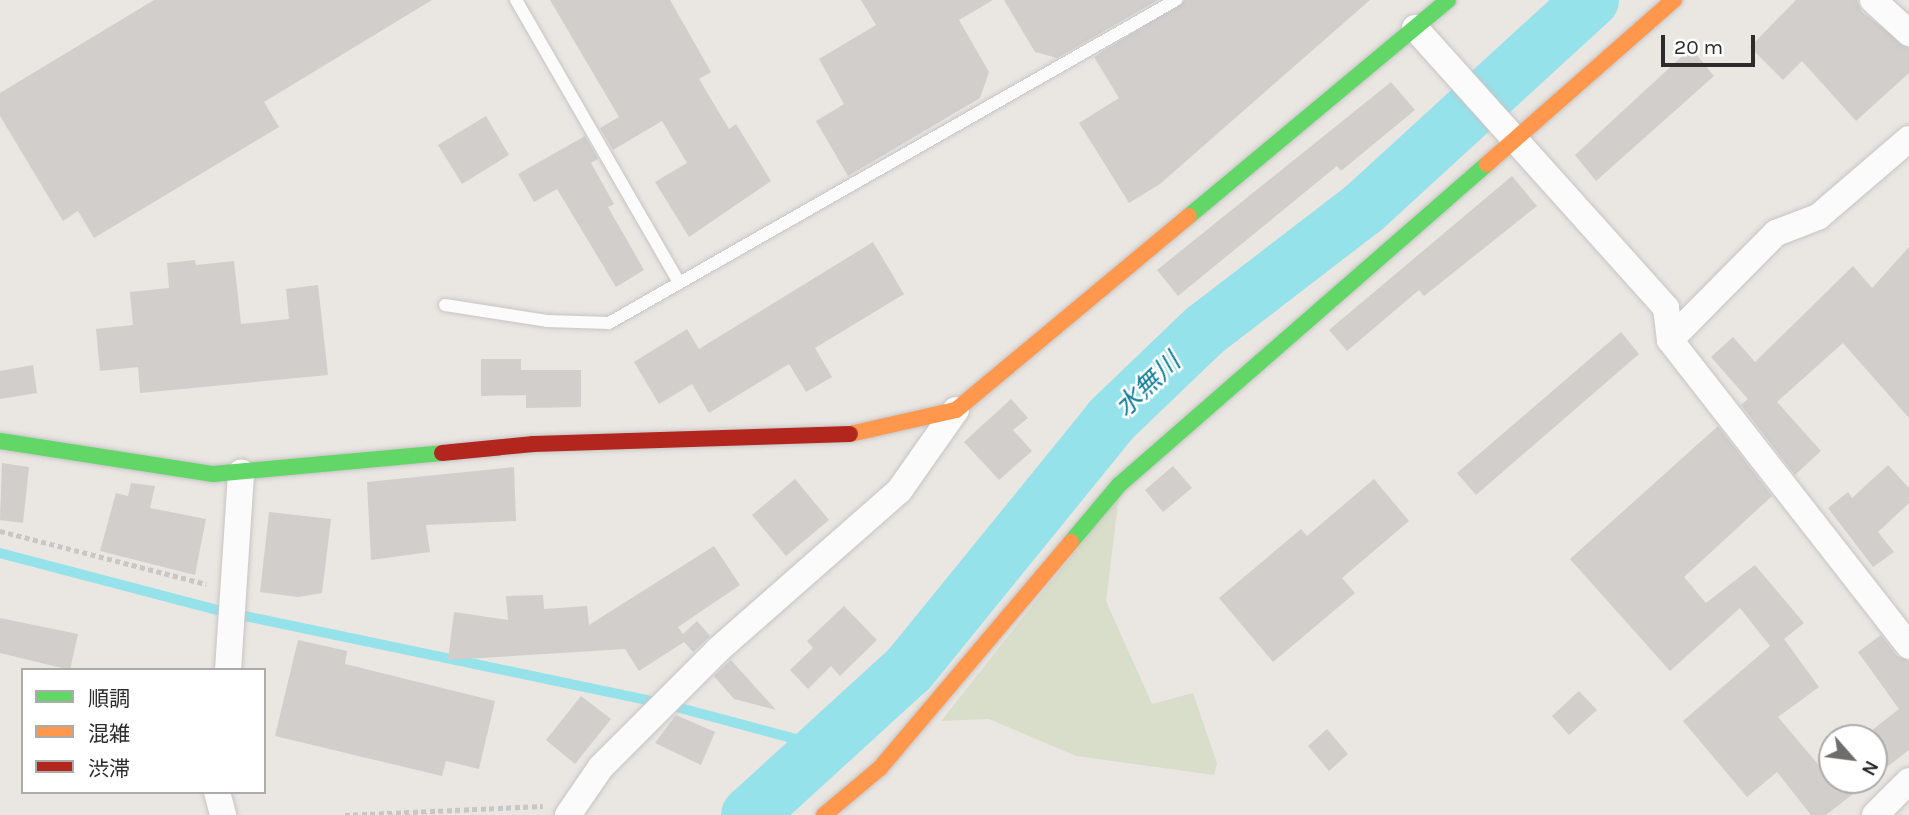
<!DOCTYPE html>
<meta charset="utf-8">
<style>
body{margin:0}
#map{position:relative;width:1909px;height:815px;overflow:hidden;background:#eae6e2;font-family:Karla,"Noto Sans JP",sans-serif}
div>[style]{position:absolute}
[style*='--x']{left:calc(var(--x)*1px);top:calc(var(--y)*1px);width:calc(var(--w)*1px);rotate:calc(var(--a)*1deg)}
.cemetery>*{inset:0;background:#d9deca}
.stream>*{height:10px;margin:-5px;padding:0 5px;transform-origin:5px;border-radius:5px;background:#96e2eb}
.river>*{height:56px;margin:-28px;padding:0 28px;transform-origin:28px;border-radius:28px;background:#96e2eb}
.building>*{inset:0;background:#d1cecc}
.path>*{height:4.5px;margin-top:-2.25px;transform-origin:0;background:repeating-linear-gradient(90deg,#c7c7c6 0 5px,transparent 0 8.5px)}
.roads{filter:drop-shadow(0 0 2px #c6c5c5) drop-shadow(0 0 2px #c6c5c5)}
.lane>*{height:12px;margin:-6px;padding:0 6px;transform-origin:6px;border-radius:6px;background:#fcfbfb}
.street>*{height:26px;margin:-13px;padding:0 13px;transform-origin:13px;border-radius:13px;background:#fcfbfb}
.fast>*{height:16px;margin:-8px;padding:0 8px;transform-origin:8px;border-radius:8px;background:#63d668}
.slow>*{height:16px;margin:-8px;padding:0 8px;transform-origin:8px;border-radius:8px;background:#ff974d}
.jam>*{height:16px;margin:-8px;padding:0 8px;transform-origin:8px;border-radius:8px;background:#b3261e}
span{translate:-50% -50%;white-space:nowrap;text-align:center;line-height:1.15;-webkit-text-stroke:5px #fff;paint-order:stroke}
.water-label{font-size:26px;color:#0e7c97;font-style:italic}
.legend{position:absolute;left:21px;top:668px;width:245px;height:126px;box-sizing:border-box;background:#fff;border:2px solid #ababab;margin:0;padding:9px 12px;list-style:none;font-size:21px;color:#2c2c2c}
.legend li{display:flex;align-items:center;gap:14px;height:35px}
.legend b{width:35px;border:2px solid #ababab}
.north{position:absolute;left:1818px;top:724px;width:70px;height:70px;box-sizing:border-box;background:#fff;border:2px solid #ababab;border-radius:50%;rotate:118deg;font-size:19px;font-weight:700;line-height:28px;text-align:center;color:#2c2c2c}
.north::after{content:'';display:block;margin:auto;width:24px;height:32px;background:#6e6d6c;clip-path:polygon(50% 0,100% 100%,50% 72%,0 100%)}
.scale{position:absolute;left:1661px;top:35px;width:94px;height:32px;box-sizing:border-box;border:4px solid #2c2c2c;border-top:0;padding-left:9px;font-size:21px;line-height:24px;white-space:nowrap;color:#2c2c2c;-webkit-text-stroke:5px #fff;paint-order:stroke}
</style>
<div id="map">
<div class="cemetery">
<div style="clip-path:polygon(1119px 496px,1106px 601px,1152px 704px,1193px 693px,1217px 763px,1214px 775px,1076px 756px,989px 719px,941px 721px)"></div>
</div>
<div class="stream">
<div style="--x:0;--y:553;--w:228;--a:14.7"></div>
<div style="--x:221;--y:611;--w:438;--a:11.8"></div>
<div style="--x:680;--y:708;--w:151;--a:15"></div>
</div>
<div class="river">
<div style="--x:749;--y:815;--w:217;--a:-42.4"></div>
<div style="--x:909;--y:669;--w:321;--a:-50.9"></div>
<div style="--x:1111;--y:420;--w:130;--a:-43.8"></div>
<div style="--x:1205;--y:330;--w:200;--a:-37.5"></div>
<div style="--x:1364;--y:208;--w:308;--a:-42.5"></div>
</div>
<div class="building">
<div style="clip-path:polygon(154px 0,432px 0,264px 102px,279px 127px,94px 238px,78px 211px,63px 221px,0 116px,0 93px)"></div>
<div style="clip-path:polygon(550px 0,670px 0,711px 72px,699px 79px,729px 129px,736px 124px,771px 181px,689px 237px,655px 182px,687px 163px,662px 121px,613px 150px,600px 128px,619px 117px)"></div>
<div style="clip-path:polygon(861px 0,993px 0,959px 20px,989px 72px,980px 98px,848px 176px,816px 121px,844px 104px,819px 59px,876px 25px)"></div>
<div style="clip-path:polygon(1004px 0,1158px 0,1057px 58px,1035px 52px)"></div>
<div style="clip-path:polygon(1185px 0,1370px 0,1160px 184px,1129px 203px,1079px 123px,1119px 98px,1094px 57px)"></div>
<div style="clip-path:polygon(1796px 0,1857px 0,1862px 12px,1909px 48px,1909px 73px,1856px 121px,1802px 61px,1783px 80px,1750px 47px)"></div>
<div style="clip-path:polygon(1691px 48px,1714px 76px,1596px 181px,1575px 155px)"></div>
<div style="clip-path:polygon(1391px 82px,1415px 110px,1341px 171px,1337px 166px,1178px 296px,1157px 270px)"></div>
<div style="clip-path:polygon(486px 116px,509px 155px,462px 184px,438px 145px)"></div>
<div style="clip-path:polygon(585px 136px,598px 159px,591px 163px,614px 204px,608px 207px,644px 270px,616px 287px,557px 189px,534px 202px,518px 174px)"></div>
<div style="clip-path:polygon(1512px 176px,1537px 206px,1424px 296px,1419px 290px,1347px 351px,1329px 330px)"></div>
<div style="clip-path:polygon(873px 242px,904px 294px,815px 348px,832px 377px,806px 392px,789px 364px,709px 413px,692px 384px,659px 404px,634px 362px,687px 329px,699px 349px)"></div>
<div style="clip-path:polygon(1909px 247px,1909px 418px,1843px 343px,1777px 402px,1821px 451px,1795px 475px,1741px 405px,1748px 399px,1711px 357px,1733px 337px,1755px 362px,1853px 266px,1872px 288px)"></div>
<div style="clip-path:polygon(195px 260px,196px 265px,234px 261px,241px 324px,289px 319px,286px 289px,318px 285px,328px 375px,140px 393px,138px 367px,100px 371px,96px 329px,133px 325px,130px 292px,169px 288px,167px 263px)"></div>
<div style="clip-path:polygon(1621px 332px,1639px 354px,1476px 495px,1457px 473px)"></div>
<div style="clip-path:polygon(481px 359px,521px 359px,521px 370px,581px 370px,581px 407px,526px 408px,526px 395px,481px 396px)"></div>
<div style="clip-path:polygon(33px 365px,37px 393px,0 399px,0 371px)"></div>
<div style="clip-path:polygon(1011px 399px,1028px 418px,1013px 430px,1032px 451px,999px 480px,964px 442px)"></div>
<div style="clip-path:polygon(1718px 426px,1772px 496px,1684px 577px,1706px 603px,1755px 565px,1804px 623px,1784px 639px,1819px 687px,1778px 717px,1822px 769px,1832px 761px,1832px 780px,1871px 780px,1826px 815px,1811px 815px,1777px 772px,1747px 797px,1683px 721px,1770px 646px,1740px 608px,1670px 671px,1570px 559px)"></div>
<div style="clip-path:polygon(2px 463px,29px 467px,23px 523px,0 520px)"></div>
<div style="clip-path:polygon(1888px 465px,1909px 488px,1909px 503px,1878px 532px,1894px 552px,1873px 567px,1828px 508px,1848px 492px,1852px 498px)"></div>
<div style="clip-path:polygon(1173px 466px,1192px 488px,1163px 512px,1145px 490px)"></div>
<div style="clip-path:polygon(514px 467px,516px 521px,426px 525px,430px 552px,371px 560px,367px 482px)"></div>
<div style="clip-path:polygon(795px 479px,829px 520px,786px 556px,752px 515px)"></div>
<div style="clip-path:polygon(1374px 479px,1409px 521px,1342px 578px,1355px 593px,1273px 662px,1219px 598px,1301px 529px,1307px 536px)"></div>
<div style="clip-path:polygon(131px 483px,155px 486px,150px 508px,206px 519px,195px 575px,100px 551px,116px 493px,128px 496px)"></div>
<div style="clip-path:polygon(269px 512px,331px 519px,322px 593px,298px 597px,260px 592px)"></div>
<div style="clip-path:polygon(714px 546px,740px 585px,678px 627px,683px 634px,697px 621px,710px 636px,693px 652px,684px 642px,639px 671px,625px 649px,448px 660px,454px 612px,508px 620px,506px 596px,543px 595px,544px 609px,587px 606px,589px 625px)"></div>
<div style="clip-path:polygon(844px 606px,877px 640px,840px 676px,831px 666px,808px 689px,790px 670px,813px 648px,807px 641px)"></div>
<div style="clip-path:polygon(0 618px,78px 634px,70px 670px,0 653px)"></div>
<div style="clip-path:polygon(1881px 635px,1897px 656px,1909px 661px,1909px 750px,1874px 777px,1874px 738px,1862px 738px,1899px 709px,1858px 652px)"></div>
<div style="clip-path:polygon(298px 640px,347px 651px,345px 664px,495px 701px,479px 769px,446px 761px,442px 776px,275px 736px)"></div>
<div style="clip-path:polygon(731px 660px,776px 710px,734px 699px,714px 676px)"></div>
<div style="clip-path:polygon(1579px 691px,1597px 710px,1569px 735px,1552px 716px)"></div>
<div style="clip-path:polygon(581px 696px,611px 719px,575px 764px,546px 740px)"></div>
<div style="clip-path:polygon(676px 715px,715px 732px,701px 765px,655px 743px)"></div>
<div style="clip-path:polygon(1327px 729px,1348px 754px,1329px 771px,1308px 746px)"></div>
</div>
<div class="path">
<div style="--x:0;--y:531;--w:213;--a:14.4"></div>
<div style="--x:345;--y:815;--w:198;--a:-2.6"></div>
</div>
<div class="roads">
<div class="lane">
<div style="--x:516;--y:0;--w:326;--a:60"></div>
<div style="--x:445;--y:305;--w:103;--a:8.9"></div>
<div style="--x:547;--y:321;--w:62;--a:1.8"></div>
<div style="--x:609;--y:323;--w:653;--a:-29.67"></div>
</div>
<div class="street">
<div style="--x:1873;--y:0;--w:49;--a:42.5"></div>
<div style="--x:1415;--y:28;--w:376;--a:48.1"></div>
<div style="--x:1666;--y:308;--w:32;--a:83"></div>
<div style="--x:1670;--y:340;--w:388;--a:52"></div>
<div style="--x:1670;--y:340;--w:151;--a:-45.3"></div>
<div style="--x:1776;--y:233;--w:45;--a:-20.9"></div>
<div style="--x:1818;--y:217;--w:120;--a:-40.6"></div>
<div style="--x:228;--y:670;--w:198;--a:-86.2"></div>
<div style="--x:217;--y:792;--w:24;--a:75"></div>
<div style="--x:568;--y:815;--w:58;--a:-55.5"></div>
<div style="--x:601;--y:767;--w:167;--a:-45"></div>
<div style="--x:719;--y:649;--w:240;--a:-41.3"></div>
<div style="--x:899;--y:491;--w:99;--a:-54.9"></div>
<div style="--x:1875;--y:815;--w:48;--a:-45"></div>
</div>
<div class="fast">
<div style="--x:1189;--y:216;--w:337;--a:-39.8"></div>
<div style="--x:0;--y:441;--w:216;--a:8.8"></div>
<div style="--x:213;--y:474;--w:230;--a:-5.2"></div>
<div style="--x:1071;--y:542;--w:75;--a:-49.9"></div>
<div style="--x:1119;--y:485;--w:488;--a:-41.1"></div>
</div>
<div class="slow">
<div style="--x:1487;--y:164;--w:249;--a:-41.3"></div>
<div style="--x:850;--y:434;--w:109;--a:-12.8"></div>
<div style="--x:956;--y:410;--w:303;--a:-39.8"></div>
<div style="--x:824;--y:815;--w:73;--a:-40"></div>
<div style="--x:880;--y:768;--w:296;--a:-49.8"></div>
</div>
<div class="jam">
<div style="--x:442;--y:453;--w:92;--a:-5.6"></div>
<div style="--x:534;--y:444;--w:316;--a:-1.8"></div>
</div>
</div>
<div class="water-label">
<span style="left:1148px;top:385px;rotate:-44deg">水無川</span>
</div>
<ul class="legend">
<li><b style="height:9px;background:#63d668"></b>順調</li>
<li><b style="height:9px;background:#ff974d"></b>混雑</li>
<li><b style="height:9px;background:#b3261e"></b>渋滞</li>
</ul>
<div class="north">N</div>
<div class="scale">20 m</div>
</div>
